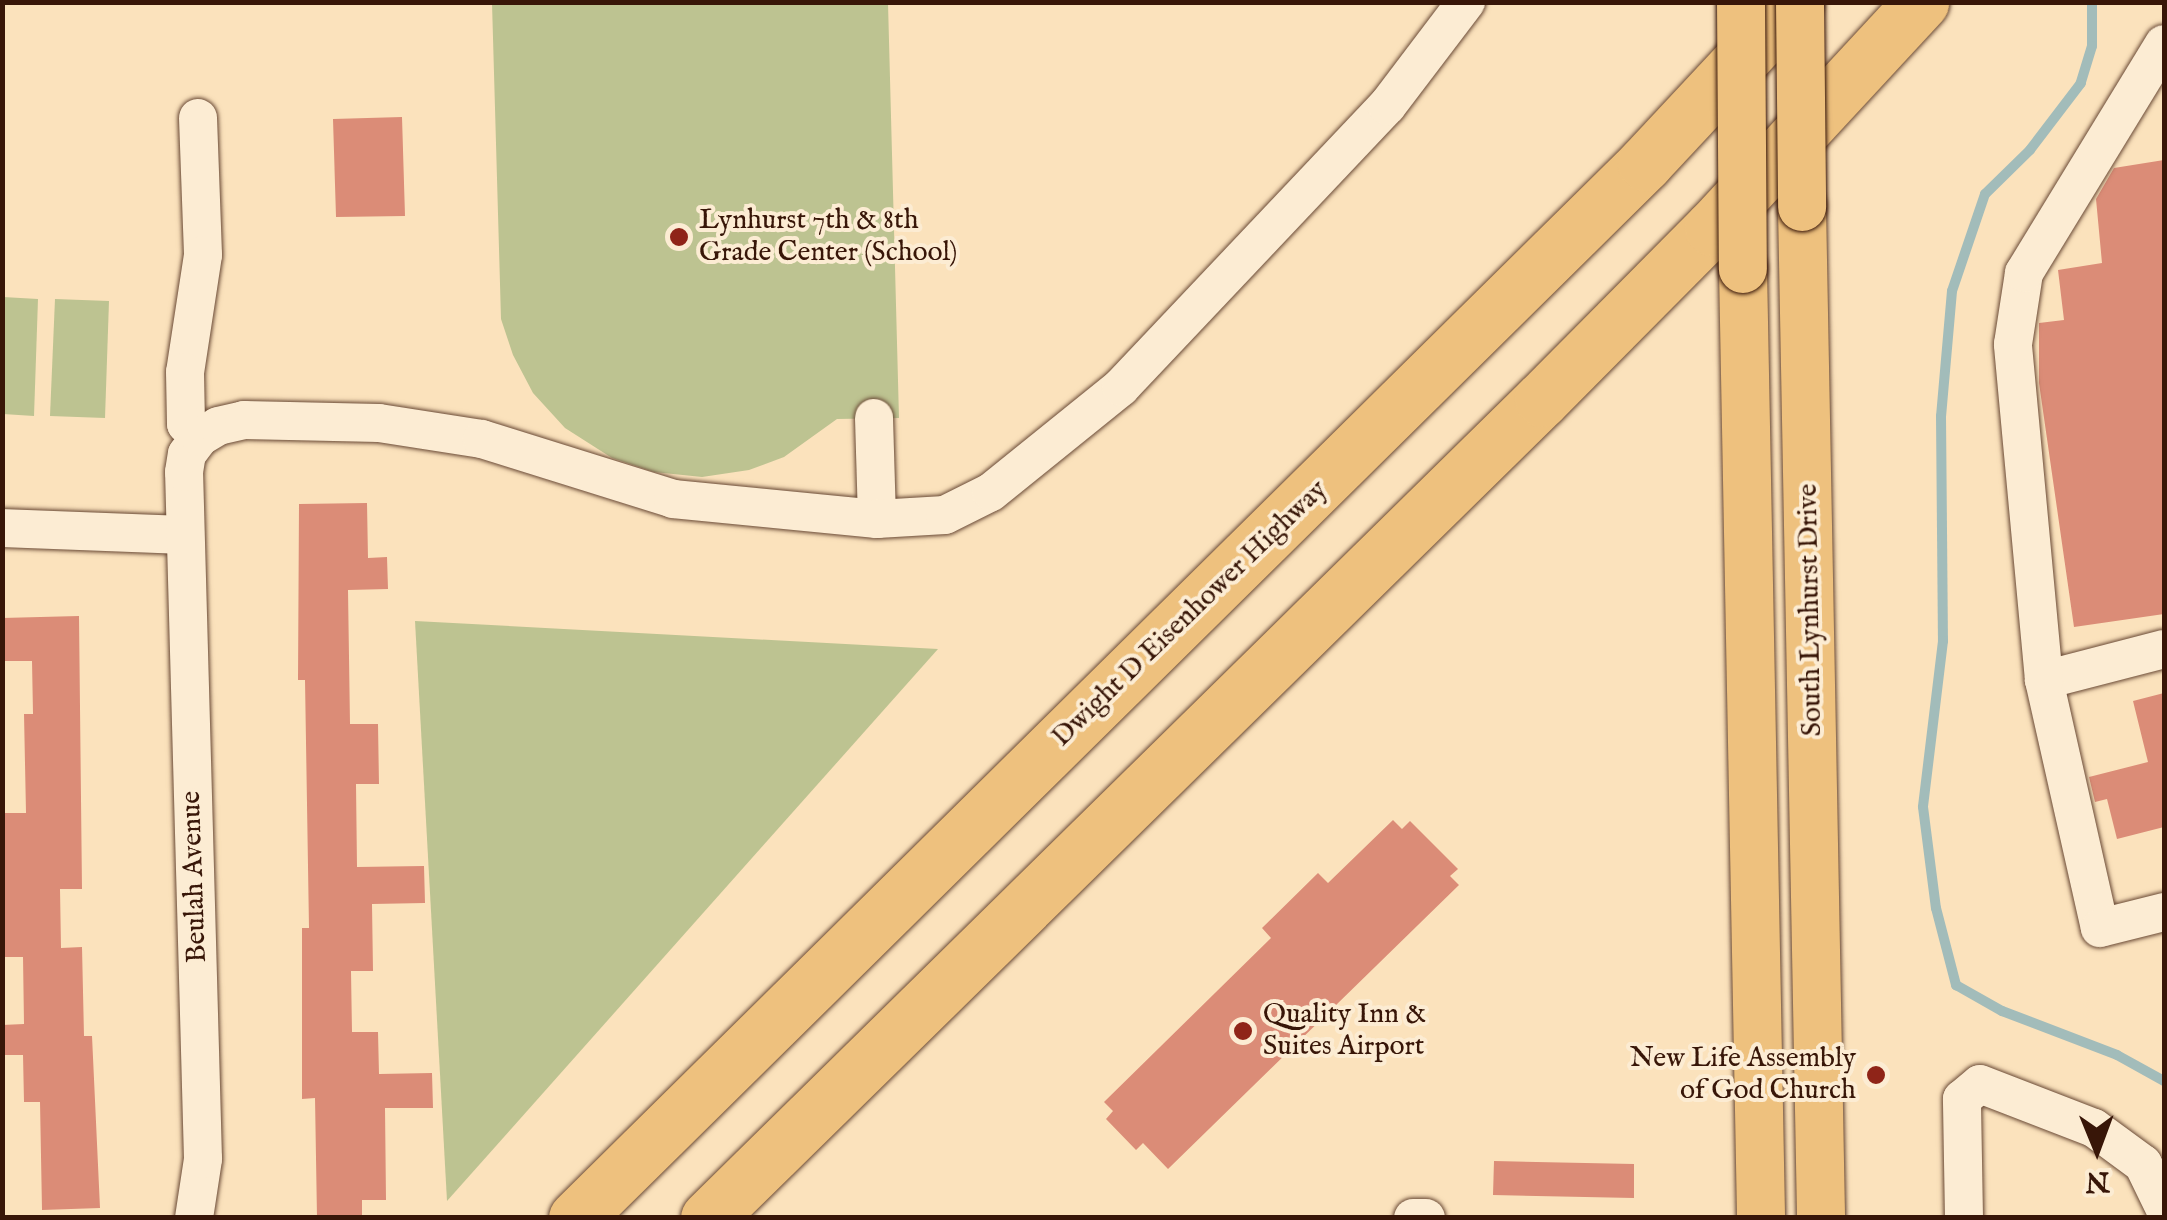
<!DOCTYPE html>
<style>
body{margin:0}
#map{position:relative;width:2167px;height:1220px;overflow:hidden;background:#fbe2bc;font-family:"IM FELL English",serif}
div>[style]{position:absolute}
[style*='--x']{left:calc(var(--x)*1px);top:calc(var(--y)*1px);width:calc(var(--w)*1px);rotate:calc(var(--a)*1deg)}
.green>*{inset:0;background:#bdc391}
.stream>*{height:10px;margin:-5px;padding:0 5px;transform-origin:5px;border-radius:5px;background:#a2bcba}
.building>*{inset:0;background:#db8c77}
.roads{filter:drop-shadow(0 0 2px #694935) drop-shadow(0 0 2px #694935)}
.minor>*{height:38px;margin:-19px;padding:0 19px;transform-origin:19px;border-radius:19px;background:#fcecd3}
.major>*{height:48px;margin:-24px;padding:0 24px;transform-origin:24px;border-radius:24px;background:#eec17e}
.highway>*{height:55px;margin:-27.5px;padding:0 27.5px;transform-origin:27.5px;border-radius:27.5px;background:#eec17e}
.bridges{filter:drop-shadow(0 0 2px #381608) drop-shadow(0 0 2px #381608)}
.major-bridge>*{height:48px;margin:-24px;padding:0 24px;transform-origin:24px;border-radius:24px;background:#eec17e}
.dots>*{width:28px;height:28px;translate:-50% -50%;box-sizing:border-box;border:5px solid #fcecd3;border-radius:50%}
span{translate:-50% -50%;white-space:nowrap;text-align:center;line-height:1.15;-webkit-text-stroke:8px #fcecd3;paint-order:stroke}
.poi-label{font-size:28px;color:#381608}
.left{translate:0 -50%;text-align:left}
.right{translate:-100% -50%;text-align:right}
.street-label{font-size:28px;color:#381608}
.frame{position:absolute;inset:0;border:5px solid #381608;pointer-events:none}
.north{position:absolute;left:2047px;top:1100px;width:100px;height:100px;-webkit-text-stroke:8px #fcecd3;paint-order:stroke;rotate:179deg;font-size:28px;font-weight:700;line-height:40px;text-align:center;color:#381608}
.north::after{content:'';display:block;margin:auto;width:35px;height:45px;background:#381608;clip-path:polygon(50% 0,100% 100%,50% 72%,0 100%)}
</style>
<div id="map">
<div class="green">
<div style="clip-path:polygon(492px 3px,888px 3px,899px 418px,837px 419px,784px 457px,749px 470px,702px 477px,654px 472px,612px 458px,565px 428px,533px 393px,513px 355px,501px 319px)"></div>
<div style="clip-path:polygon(3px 297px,38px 299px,34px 416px,3px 414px)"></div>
<div style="clip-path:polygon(55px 299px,109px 301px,105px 418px,50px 416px)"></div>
<div style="clip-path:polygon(415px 621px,938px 649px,447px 1201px)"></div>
</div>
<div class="stream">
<div style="--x:2092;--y:2;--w:44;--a:90"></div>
<div style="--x:2092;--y:46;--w:39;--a:107"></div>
<div style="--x:2081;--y:83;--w:84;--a:127.3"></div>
<div style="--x:2030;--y:150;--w:63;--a:135.6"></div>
<div style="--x:1985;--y:194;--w:102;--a:108.8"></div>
<div style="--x:1952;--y:291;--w:125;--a:95"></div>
<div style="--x:1941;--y:416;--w:225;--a:89.5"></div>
<div style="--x:1943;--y:641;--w:167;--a:96.9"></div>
<div style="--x:1923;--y:807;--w:102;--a:82.7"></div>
<div style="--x:1936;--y:908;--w:80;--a:75.4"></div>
<div style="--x:1956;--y:985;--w:53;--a:29.5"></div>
<div style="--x:2002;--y:1011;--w:123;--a:20.9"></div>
<div style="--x:2117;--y:1055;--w:54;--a:29"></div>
</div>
<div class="building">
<div style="clip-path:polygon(402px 117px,405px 216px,336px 217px,333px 119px)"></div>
<div style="clip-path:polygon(2164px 160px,2164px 614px,2074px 627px,2039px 383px,2039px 323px,2064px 320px,2058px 270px,2102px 263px,2096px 199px,2114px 168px)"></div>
<div style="clip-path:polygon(367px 503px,368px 558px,387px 557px,388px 589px,348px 590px,350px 724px,378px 724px,379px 784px,356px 784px,357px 867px,424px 866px,425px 903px,372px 904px,373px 971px,351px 971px,352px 1032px,378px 1032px,379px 1074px,432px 1073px,433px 1108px,385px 1108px,386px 1200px,362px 1200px,362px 1218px,317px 1218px,315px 1098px,302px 1099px,302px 928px,309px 928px,305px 680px,298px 680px,299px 504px)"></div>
<div style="clip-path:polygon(79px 616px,82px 889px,60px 889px,61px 948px,82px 947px,84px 1036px,92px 1036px,100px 1208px,42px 1210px,40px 1102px,24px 1102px,23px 1055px,2px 1055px,2px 1025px,24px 1024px,23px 957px,3px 957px,2px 813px,26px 813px,24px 714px,33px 714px,32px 661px,2px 661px,2px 618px)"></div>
<div style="clip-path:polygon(2164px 693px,2164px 827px,2117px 839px,2107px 799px,2095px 802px,2089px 777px,2148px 762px,2133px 701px)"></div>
<div style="clip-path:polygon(1393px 820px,1402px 829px,1410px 821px,1458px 869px,1450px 876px,1459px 885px,1168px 1169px,1143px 1143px,1136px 1150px,1106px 1119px,1113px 1111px,1104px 1102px,1271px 938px,1262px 928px,1318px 873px,1328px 883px)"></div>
<div style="clip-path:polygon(1494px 1161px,1634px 1164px,1634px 1198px,1493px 1195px)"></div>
</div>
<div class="roads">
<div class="minor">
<div style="--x:198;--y:118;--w:137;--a:87.9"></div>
<div style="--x:203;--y:255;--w:118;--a:98.7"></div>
<div style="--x:185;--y:372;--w:52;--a:88.9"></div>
<div style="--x:186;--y:424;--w:19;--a:43"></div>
<div style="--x:874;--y:418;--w:101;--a:88.3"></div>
<div style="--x:2;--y:528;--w:183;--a:2.2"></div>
<div style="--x:2164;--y:649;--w:124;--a:165.5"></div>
<div style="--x:2044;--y:680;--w:254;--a:77.3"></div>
<div style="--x:2100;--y:928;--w:66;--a:-14"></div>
<div style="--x:2044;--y:680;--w:337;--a:-95.3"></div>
<div style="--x:2013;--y:344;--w:72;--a:-81.2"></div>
<div style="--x:2024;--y:273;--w:268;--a:-58.6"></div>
<div style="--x:194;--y:1218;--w:60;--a:-81.3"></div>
<div style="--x:203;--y:1159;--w:687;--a:-91.58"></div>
<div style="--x:184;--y:472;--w:18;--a:-81"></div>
<div style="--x:187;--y:454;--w:21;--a:-53"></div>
<div style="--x:200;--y:437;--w:21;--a:-31"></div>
<div style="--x:218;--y:426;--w:27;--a:-13"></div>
<div style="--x:244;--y:420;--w:135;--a:1.3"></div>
<div style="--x:379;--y:423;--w:104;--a:8.8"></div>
<div style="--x:482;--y:439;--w:200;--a:17.4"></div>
<div style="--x:673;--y:499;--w:205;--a:5.6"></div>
<div style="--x:877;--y:519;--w:68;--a:-3.4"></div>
<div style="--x:945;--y:515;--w:51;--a:-26.6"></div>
<div style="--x:991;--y:492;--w:167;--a:-38.9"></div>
<div style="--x:1121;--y:387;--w:387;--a:-46.6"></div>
<div style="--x:1387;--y:106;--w:131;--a:-52.8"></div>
<div style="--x:1413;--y:1218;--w:13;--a:0"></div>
<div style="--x:1964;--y:1218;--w:119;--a:-91"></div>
<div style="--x:1962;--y:1099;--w:23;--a:-40"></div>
<div style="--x:1980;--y:1084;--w:122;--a:21.1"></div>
<div style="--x:2094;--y:1128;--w:61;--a:36.3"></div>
<div style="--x:2143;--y:1164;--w:48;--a:64"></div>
</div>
<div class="major">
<div style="--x:1802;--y:207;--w:1011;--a:88.92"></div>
<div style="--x:1743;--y:269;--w:949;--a:88.91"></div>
</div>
<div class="highway">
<div style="--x:576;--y:1218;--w:1502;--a:-44.62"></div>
<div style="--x:1645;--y:163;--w:220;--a:-47"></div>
<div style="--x:708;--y:1218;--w:1169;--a:-44.48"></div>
<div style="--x:1542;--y:399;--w:241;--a:-45.2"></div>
<div style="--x:1712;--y:228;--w:308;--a:-47.2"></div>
</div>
</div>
<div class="bridges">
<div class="major-bridge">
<div style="--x:1741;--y:2;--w:267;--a:89.6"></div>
<div style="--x:1800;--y:2;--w:205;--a:89.4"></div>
</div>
</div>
<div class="dots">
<div style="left:679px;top:237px;background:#8f2418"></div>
<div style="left:1243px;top:1031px;background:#8f2418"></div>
<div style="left:1876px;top:1075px;background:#8f2418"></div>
</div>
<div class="poi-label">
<span class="left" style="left:699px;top:237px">Lynhurst 7th &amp; 8th<br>Grade Center (School)</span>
<span class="left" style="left:1263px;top:1031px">Quality Inn &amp;<br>Suites Airport</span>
<span class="right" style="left:1856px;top:1075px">New Life Assembly<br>of God Church</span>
</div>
<div class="street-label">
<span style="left:1811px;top:610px;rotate:-91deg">South Lynhurst Drive</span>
<span style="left:1190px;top:614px;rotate:-44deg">Dwight D Eisenhower Highway</span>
<span style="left:195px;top:877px;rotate:-92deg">Beulah Avenue</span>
</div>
<div class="frame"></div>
<div class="north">N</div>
</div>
